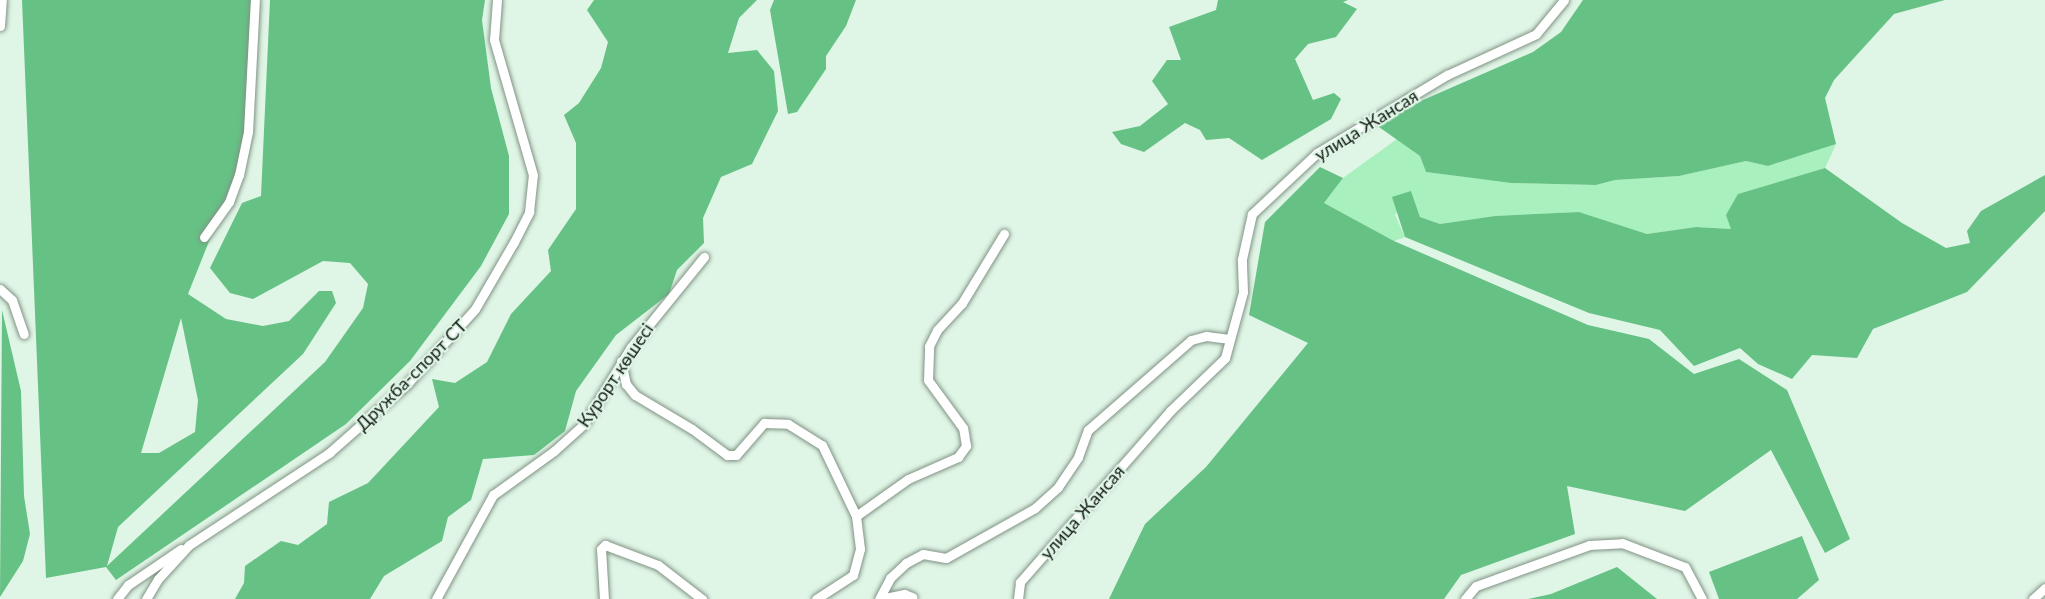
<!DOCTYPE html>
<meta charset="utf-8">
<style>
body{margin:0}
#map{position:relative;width:2045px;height:599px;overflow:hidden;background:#dff5e5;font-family:Lato,sans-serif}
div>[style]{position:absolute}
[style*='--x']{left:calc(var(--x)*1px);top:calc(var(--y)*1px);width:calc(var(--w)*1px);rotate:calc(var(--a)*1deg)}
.green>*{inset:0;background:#a8f0bd}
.forest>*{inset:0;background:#66c185}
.roads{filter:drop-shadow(0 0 2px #809385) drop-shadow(0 0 2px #809385)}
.minor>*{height:9px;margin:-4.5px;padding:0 4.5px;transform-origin:4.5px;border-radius:4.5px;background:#fff}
span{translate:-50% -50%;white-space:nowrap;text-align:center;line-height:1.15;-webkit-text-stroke:4.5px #dff5e5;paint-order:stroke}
.street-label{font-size:18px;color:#161d18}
</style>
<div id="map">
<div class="green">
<div style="clip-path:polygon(1397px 139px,1420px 156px,1426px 172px,1511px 183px,1596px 185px,1615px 180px,1679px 176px,1746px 161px,1768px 166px,1836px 144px,1825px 168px,1738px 194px,1732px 229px,1696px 227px,1647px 234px,1579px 212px,1495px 216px,1440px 224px,1420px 217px,1411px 191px,1395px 215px,1405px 237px,1394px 241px,1324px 203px,1343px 178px)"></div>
</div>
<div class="forest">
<div style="clip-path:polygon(evenodd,22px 0,251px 0,243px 156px,188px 294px,226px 319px,263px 326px,289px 321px,319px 291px,332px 291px,336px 303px,303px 354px,118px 527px,107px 566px,325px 362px,363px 308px,368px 284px,350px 263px,323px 261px,253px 299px,230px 293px,210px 268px,242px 203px,261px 196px,270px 0,485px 0,482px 20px,491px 88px,509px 156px,509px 214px,481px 266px,410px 361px,346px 424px,116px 580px,106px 567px,46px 578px,22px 0,181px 318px,198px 400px,195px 432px,159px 453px,141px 453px,181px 318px)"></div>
<div style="clip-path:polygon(594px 0,757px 0,739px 18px,728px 53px,757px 50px,774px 71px,778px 111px,752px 164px,721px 177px,703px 218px,704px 243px,677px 270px,669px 294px,616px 335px,576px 391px,565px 431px,534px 455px,483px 459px,471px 500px,448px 517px,442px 541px,384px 576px,370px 599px,235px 599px,244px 583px,245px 566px,281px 541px,298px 545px,327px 524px,329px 502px,368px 483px,439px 407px,432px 379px,455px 383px,487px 362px,511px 314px,551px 271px,548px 250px,576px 209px,576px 143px,564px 115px,579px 103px,601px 68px,608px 42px,587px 10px)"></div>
<div style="clip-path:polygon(774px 0,856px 0,846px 26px,826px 56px,826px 69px,797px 112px,788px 114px,770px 10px)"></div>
<div style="clip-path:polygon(1218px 0,1348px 0,1343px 2px,1357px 9px,1336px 37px,1308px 44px,1295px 59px,1313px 100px,1334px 93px,1341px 99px,1331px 119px,1262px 160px,1229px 138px,1206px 140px,1200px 130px,1185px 123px,1144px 152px,1121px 144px,1112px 132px,1140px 126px,1168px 104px,1152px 81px,1167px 60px,1181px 60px,1169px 27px,1216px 10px)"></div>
<div style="clip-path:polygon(1583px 0,1945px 0,1894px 14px,1834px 80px,1825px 98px,1836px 144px,1768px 166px,1746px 161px,1679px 176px,1615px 180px,1596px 185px,1511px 183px,1426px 172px,1420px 156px,1379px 127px,1391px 114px,1533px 52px,1561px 32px)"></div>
<div style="clip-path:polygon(1320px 167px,1343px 178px,1324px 203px,1394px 241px,1588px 325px,1649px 339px,1694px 374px,1739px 359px,1787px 390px,1850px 539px,1825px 553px,1771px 450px,1685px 511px,1567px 486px,1575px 534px,1461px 575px,1444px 599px,1109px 599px,1145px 524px,1206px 467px,1308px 343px,1249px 315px,1265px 222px)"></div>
<div style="clip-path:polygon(1825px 168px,1902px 223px,1946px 248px,1970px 243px,1967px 231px,1981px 211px,2045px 175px,2045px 211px,1967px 292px,1873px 329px,1857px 358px,1812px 355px,1792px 379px,1758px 364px,1740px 348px,1694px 366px,1660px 330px,1589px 313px,1405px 237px,1392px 197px,1411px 191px,1420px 217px,1440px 224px,1495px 216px,1579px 212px,1647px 234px,1696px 227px,1731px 229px,1726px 215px,1738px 194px)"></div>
<div style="clip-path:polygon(2px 310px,21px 391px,24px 496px,30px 534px,23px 561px,0 597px)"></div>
<div style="clip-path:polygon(1802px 536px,1819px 580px,1797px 599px,1719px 599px,1709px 572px)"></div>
<div style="clip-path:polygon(1617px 567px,1657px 599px,1528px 599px,1551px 594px)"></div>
</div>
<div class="roads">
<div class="minor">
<div style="--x:0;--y:26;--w:26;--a:-86"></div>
<div style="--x:204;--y:237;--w:43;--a:-54.5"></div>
<div style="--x:229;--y:202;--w:29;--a:-70"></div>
<div style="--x:239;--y:175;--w:44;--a:-78.2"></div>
<div style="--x:248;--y:132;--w:132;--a:-87"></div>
<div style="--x:0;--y:289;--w:16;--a:43"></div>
<div style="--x:12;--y:300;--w:36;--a:71"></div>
<div style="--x:621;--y:361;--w:24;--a:78"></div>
<div style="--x:626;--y:384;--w:14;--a:51"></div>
<div style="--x:635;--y:395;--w:66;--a:30.8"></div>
<div style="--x:692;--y:429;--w:44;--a:36.6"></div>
<div style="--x:727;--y:455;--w:9;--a:0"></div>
<div style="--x:736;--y:455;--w:43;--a:-48.8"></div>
<div style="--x:764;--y:423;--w:24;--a:2"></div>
<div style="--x:788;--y:424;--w:40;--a:32"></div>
<div style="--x:822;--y:445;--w:79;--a:64.4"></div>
<div style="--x:856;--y:516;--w:33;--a:83"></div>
<div style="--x:860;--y:549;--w:27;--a:105"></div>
<div style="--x:853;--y:575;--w:44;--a:147"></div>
<div style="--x:856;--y:516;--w:64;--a:-35.4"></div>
<div style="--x:908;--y:479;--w:55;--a:-23.7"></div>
<div style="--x:958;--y:457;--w:14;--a:-54"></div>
<div style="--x:966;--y:446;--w:18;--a:-99"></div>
<div style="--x:963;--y:428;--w:59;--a:-126.1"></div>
<div style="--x:928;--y:380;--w:34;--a:-88"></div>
<div style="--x:929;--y:346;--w:18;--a:-63"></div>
<div style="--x:937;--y:330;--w:37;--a:-47"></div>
<div style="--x:962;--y:303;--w:81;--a:-58.7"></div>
<div style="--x:117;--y:599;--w:18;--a:-52"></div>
<div style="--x:128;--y:585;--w:64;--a:-34.2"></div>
<div style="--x:146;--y:599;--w:23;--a:-59"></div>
<div style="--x:158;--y:579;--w:46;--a:-47.6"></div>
<div style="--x:189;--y:545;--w:168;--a:-33.3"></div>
<div style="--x:329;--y:453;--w:104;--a:-41.5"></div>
<div style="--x:407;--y:384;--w:101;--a:-47.8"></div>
<div style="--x:475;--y:309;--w:78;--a:-59.8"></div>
<div style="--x:514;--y:242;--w:34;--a:-63"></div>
<div style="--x:529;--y:212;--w:37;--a:-84"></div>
<div style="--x:533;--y:175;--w:141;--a:-106.1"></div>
<div style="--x:494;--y:40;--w:40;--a:-85.7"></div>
<div style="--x:436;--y:599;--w:119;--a:-61.3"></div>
<div style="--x:493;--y:495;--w:75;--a:-35.8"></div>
<div style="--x:554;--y:451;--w:40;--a:-42"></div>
<div style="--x:584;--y:424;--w:90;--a:-58.6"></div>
<div style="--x:631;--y:347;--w:116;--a:-51"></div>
<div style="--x:604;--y:599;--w:50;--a:-93.4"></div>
<div style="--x:601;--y:549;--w:6;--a:-45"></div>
<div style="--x:605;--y:545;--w:57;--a:20.7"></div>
<div style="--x:658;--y:565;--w:56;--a:37.7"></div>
<div style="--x:879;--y:599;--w:24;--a:-62"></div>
<div style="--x:890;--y:578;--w:22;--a:-43"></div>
<div style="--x:906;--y:563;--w:19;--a:-28"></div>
<div style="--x:923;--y:554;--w:23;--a:10"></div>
<div style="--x:946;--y:558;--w:102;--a:-29.3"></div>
<div style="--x:1035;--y:508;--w:31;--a:-42"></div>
<div style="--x:1058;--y:487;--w:36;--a:-56"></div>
<div style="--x:1078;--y:457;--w:29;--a:-70"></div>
<div style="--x:1088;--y:430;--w:137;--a:-41.1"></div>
<div style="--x:1191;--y:340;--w:16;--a:-15"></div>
<div style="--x:1206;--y:336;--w:24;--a:7"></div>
<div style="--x:880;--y:599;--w:25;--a:-12"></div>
<div style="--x:904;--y:594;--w:9;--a:21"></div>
<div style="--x:1018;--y:599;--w:17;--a:-83"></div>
<div style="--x:1020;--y:582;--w:227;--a:-48.7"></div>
<div style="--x:1170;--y:411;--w:76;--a:-43.9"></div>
<div style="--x:1225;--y:358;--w:68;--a:-74.7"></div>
<div style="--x:1243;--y:292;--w:33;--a:-92"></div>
<div style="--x:1242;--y:259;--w:46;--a:-77.5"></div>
<div style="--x:1252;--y:214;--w:89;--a:-43.2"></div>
<div style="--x:1317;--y:153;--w:152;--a:-31"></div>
<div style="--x:1447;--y:75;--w:98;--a:-24.7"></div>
<div style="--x:1536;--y:34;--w:44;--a:-50.5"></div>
<div style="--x:1465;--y:599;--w:17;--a:-50"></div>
<div style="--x:1476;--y:586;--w:120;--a:-19.9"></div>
<div style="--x:1589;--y:545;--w:33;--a:-3"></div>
<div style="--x:1622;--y:543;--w:67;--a:20.9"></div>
<div style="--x:1685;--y:567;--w:36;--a:62"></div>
<div style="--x:2033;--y:599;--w:16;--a:-43"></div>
</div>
</div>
<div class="street-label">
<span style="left:1366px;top:125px;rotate:-32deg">улица Жансая</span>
<span style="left:411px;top:375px;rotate:-45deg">Дружба-спорт СТ</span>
<span style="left:615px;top:375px;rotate:-56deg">Курорт көшесі</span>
<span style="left:1082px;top:512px;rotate:-49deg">улица Жансая</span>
</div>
</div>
